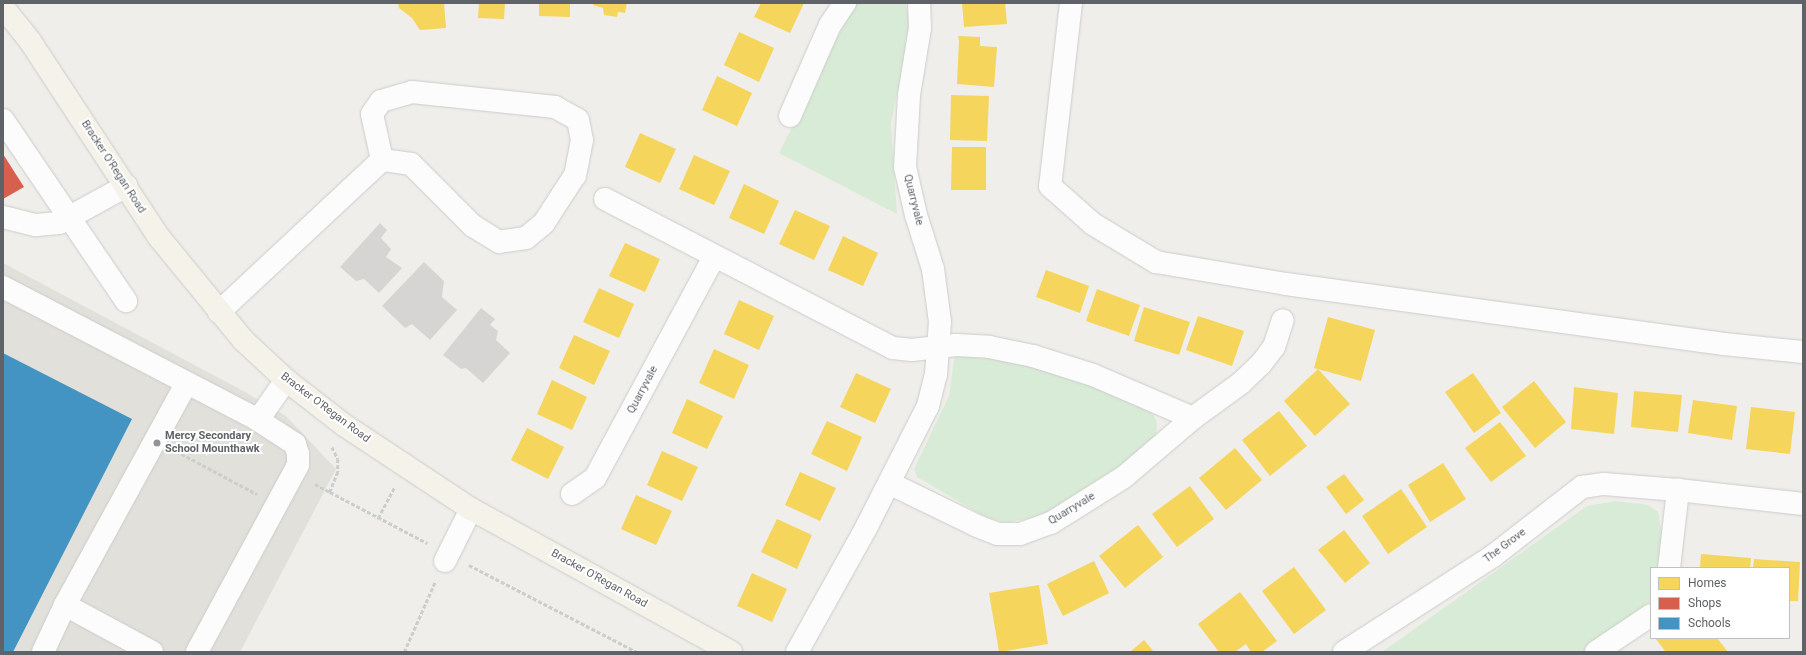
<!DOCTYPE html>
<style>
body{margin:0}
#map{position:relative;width:1806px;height:655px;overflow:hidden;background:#efeeea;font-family:Roboto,sans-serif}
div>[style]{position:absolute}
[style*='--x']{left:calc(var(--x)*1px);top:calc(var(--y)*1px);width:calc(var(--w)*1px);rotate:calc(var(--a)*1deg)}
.education>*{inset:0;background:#e2e0da}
.green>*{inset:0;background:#d8ebd6}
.homes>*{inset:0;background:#f6d55c}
.shops>*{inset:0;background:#d6604d}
.schools>*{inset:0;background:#4393c3}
.building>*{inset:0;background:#d6d5d3}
.path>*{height:2.5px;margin-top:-1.25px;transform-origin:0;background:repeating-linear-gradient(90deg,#cacfcc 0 4px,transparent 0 6px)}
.roads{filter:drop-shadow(0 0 1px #cbcccc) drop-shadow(0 0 1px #cbcccc)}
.minor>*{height:22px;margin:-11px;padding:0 11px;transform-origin:11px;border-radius:11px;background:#fdfcfc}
.major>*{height:22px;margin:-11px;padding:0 11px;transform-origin:11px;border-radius:11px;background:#f4f2e9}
.dots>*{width:11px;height:11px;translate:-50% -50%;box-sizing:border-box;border:2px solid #fff;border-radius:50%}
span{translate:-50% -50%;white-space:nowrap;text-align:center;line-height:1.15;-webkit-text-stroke:4px #fff;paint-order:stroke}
.street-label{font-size:11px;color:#5f6368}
.poi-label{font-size:11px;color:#5f6368;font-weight:700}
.left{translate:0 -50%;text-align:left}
.frame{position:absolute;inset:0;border:4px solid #5f6368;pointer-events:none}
.legend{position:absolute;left:1650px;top:567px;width:140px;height:72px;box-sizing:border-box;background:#fff;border:1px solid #bfc1c3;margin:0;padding:5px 7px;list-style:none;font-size:12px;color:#5f6368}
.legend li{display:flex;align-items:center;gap:8px;height:20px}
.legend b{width:20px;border:1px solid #bfc1c3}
</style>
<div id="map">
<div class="education">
<div style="clip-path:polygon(3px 263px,245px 392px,286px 416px,336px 469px,240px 652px,3px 652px)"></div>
</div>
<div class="green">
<div style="clip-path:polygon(855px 3px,906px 3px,910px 28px,891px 124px,897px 214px,779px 153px)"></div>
<div style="clip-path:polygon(962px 350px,1027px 360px,1124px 395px,1153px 414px,1157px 423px,1156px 434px,1149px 447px,1041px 516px,1005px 523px,982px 515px,917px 477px,914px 469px,949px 396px,954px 358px)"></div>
<div style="clip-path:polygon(1616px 501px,1648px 505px,1658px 512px,1662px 533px,1658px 568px,1651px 568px,1651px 600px,1643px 612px,1587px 652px,1382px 652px,1587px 506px)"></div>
</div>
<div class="homes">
<div style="clip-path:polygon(398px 3px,444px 3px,446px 28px,420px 30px,412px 18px,399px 8px)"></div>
<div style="clip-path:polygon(479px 3px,505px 3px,504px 19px,478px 18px)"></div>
<div style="clip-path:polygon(539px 3px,570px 3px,570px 17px,539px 16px)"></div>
<div style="clip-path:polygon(593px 3px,627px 3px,625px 13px,618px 12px,617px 17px,604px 15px,603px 8px,593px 5px)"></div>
<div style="clip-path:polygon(761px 3px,804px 3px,790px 33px,754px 17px)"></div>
<div style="clip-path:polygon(962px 3px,1005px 3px,1007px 24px,964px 27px)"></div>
<div style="clip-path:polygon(739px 32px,774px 48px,759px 82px,724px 65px)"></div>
<div style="clip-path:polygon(958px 36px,980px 37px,980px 46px,997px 47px,994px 87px,957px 84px,959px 40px)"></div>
<div style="clip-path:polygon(717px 76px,752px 93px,737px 126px,702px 110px)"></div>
<div style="clip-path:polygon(951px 95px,989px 96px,987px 141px,950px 140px)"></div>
<div style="clip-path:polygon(640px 133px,676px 149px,660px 183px,625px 167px)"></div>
<div style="clip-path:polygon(952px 147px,986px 147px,986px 190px,951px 190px)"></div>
<div style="clip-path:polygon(694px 155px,730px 171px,714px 205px,679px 189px)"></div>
<div style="clip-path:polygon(744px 184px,779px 201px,764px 234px,729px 218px)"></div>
<div style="clip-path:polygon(795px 210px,830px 226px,814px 260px,779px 244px)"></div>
<div style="clip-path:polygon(843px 236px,878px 253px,863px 286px,828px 270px)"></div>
<div style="clip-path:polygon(625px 243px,660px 259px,645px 292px,609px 276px)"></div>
<div style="clip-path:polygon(1046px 270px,1089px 286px,1080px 313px,1036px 297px)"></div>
<div style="clip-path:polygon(599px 288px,634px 304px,619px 338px,583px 322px)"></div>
<div style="clip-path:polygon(1097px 289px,1140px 305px,1129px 336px,1086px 321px)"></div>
<div style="clip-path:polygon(739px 300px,774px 316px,759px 350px,724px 334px)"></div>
<div style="clip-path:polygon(1144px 307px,1190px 322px,1179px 355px,1134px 341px)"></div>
<div style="clip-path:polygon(1198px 316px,1244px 331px,1232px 366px,1186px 350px)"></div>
<div style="clip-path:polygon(1328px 317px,1375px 330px,1361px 381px,1314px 368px)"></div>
<div style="clip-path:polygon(574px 335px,610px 351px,594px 385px,559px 368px)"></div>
<div style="clip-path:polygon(714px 349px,749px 365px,734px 399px,699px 383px)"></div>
<div style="clip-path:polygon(1318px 369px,1350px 404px,1315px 436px,1284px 401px)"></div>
<div style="clip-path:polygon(856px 373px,891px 389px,875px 423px,840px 407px)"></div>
<div style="clip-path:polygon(1473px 373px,1501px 413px,1474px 433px,1445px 392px)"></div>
<div style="clip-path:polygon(552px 380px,587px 397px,572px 430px,537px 414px)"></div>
<div style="clip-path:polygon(1534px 381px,1566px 422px,1535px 448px,1502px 407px)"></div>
<div style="clip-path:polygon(1574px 387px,1618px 393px,1614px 434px,1571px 429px)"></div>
<div style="clip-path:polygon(1634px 391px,1682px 395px,1678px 432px,1631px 427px)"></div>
<div style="clip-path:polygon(687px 399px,723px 416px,707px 449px,672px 433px)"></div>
<div style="clip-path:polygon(1693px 400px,1737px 406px,1732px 440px,1688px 433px)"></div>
<div style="clip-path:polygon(1751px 407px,1795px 412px,1790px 454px,1746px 449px)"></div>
<div style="clip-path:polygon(1279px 411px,1307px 446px,1270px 476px,1242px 440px)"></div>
<div style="clip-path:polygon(827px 421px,862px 437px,847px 471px,811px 454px)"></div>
<div style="clip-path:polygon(1500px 422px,1526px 456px,1491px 482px,1465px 448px)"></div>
<div style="clip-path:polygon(527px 428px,564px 447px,548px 479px,511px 460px)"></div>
<div style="clip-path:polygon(1235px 448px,1262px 480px,1226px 510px,1199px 478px)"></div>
<div style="clip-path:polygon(662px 451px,698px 467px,682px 501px,647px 485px)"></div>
<div style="clip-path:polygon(1443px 463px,1466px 499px,1430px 522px,1408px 485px)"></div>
<div style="clip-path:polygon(800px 472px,836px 488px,820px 521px,785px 505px)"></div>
<div style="clip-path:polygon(1344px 474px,1364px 500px,1346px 514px,1326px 487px)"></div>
<div style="clip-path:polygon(1190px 486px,1214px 519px,1177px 547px,1152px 514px)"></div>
<div style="clip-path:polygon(1401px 489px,1427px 527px,1388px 554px,1362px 516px)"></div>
<div style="clip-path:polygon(636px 495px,672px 511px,656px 545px,621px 529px)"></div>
<div style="clip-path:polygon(777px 519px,812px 535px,797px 569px,761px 552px)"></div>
<div style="clip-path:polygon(1138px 525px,1163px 557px,1125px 588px,1099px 556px)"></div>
<div style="clip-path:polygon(1344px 530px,1370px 563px,1345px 583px,1318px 550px)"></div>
<div style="clip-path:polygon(1701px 554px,1751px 558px,1750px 568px,1700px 568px)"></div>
<div style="clip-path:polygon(1754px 559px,1800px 562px,1798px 601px,1789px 601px,1789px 568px,1753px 568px)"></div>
<div style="clip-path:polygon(1094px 561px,1109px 593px,1063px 616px,1047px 584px)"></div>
<div style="clip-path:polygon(1294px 567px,1326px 610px,1294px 634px,1262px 591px)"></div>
<div style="clip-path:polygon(752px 573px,787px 589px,772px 622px,737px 606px)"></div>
<div style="clip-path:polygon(1039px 585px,1048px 644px,999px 652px,989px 593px)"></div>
<div style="clip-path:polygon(1240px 592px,1277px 641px,1262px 652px,1251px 652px,1246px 644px,1235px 652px,1219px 652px,1198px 624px)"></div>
<div style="clip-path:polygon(1655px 638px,1717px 638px,1728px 652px,1666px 652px)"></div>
<div style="clip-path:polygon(1144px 640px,1154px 652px,1130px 652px)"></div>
</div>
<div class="shops">
<div style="clip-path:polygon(3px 154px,24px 187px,3px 199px)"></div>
</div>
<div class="schools">
<div style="clip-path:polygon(3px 353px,132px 419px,13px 652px,3px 652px)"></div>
</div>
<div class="building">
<div style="clip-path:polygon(380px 223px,387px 230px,381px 238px,391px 249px,386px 257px,402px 268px,379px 293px,364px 279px,356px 281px,340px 267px)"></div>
<div style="clip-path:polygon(424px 262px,444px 281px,442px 297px,457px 310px,430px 340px,412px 324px,405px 328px,382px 306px)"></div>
<div style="clip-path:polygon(481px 308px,495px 319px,490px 325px,498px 331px,496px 340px,510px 353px,483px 383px,466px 368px,461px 369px,443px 355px)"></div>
</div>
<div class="path">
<div style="--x:332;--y:447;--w:13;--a:63"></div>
<div style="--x:338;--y:459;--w:13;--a:90"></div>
<div style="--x:338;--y:472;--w:22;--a:112"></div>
<div style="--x:330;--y:492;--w:110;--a:27.7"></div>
<div style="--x:176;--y:451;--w:92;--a:28"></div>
<div style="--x:315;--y:484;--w:17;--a:28"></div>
<div style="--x:378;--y:518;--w:36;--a:-62"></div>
<div style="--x:469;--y:565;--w:189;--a:27.4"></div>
<div style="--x:404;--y:652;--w:77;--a:-66.1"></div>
</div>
<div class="roads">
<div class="minor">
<div style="--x:1071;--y:3;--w:184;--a:96.5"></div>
<div style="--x:1050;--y:186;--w:57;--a:41.5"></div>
<div style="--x:1093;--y:224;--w:74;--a:31.1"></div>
<div style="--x:1156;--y:262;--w:132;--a:9.6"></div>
<div style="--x:1286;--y:284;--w:442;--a:7.8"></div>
<div style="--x:1724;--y:344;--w:79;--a:5.8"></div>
<div style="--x:790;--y:116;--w:99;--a:-66.3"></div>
<div style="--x:830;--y:25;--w:27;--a:-56"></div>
<div style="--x:3;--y:120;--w:219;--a:55.8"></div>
<div style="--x:605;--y:199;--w:324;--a:27.4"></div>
<div style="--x:893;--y:348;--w:19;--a:6"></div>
<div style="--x:912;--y:350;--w:44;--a:-6.5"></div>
<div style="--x:956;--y:345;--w:33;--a:3"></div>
<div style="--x:989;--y:347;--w:45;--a:11.6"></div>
<div style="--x:1033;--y:356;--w:63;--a:17.6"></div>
<div style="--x:1093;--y:375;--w:109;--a:23.3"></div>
<div style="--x:3;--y:217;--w:34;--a:14"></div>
<div style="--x:36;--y:225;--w:23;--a:-5"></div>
<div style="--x:59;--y:223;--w:77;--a:-28.9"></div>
<div style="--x:3;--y:287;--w:288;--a:27.5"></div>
<div style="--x:258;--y:420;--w:44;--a:33"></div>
<div style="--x:295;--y:444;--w:10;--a:73"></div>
<div style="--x:298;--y:454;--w:11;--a:90"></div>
<div style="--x:298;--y:465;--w:213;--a:118.4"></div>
<div style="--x:219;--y:312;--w:223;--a:-43"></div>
<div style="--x:382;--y:160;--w:47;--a:-102.3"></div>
<div style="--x:372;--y:114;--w:16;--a:-55"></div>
<div style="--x:381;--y:101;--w:32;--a:-16"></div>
<div style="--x:412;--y:92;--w:144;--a:6"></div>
<div style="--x:555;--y:107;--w:26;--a:29"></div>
<div style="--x:578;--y:120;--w:20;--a:79"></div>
<div style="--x:582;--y:140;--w:36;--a:101"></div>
<div style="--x:575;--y:175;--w:57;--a:122.9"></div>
<div style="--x:544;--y:223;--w:23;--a:140"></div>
<div style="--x:526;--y:238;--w:27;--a:172"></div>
<div style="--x:499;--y:242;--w:31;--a:-148"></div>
<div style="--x:473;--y:226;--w:88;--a:-135"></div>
<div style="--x:411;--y:164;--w:29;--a:-172"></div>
<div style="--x:258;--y:420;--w:49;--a:-55"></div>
<div style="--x:889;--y:483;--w:98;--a:26"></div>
<div style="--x:977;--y:526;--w:22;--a:21"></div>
<div style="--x:998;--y:534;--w:22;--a:0"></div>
<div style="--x:1020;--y:534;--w:33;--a:-20"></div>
<div style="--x:1051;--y:523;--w:86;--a:-32.2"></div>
<div style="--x:1124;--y:477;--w:91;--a:-40.5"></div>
<div style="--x:1193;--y:418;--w:59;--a:-36.1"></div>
<div style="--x:1241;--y:383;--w:28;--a:-44"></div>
<div style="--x:1261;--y:364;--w:21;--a:-53"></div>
<div style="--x:1274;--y:347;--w:28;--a:-72"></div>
<div style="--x:572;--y:494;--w:28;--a:-35"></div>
<div style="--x:595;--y:478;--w:251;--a:-61.7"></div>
<div style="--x:445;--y:561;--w:58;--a:-63.4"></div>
<div style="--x:1669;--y:568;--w:79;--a:-83.4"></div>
<div style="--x:43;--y:652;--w:52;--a:-64.9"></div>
<div style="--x:152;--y:652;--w:99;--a:-151.6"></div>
<div style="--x:65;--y:605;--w:252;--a:-61.3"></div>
<div style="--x:797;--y:652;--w:144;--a:-60.9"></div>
<div style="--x:867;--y:526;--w:135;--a:-63.1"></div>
<div style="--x:928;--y:406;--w:32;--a:-76"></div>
<div style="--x:936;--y:375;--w:53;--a:-85.7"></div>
<div style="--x:940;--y:322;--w:53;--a:-97.5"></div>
<div style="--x:933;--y:269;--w:57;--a:-107.5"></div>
<div style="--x:916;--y:215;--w:49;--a:-102.9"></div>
<div style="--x:905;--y:167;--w:72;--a:-86.8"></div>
<div style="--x:909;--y:95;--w:68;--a:-80.7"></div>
<div style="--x:920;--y:28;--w:25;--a:-92"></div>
<div style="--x:1344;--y:652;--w:177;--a:-32.8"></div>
<div style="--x:1493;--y:556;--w:113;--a:-37.8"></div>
<div style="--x:1582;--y:487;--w:22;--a:-8"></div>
<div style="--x:1604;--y:484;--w:74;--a:4.6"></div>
<div style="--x:1678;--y:490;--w:126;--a:6.4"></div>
<div style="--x:1596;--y:652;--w:66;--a:-33.9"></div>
</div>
<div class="major">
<div style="--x:3;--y:7;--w:43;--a:51.5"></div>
<div style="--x:30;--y:41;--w:233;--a:56.7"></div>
<div style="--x:158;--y:236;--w:134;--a:50.7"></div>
<div style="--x:243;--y:340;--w:59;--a:42.9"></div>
<div style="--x:286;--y:380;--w:73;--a:37.8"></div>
<div style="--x:344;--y:425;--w:152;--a:33.5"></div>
<div style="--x:471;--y:509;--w:297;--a:28.8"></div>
</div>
</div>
<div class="dots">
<div style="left:157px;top:443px;background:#919496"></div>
</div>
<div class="street-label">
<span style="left:113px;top:167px;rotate:57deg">Bracker O'Regan Road</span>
<span style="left:913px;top:200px;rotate:76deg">Quarryvale</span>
<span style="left:643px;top:390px;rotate:-62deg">Quarryvale</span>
<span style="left:325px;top:408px;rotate:37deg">Bracker O'Regan Road</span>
<span style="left:1072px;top:509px;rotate:-31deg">Quarryvale</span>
<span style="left:1505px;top:546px;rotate:-37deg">The Grove</span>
<span style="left:599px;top:579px;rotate:29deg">Bracker O'Regan Road</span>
</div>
<div class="poi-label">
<span class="left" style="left:165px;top:443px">Mercy Secondary<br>School Mounthawk</span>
</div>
<div class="frame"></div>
<ul class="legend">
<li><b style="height:11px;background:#f6d55c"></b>Homes</li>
<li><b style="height:11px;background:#d6604d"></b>Shops</li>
<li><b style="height:11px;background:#4393c3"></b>Schools</li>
</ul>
</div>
